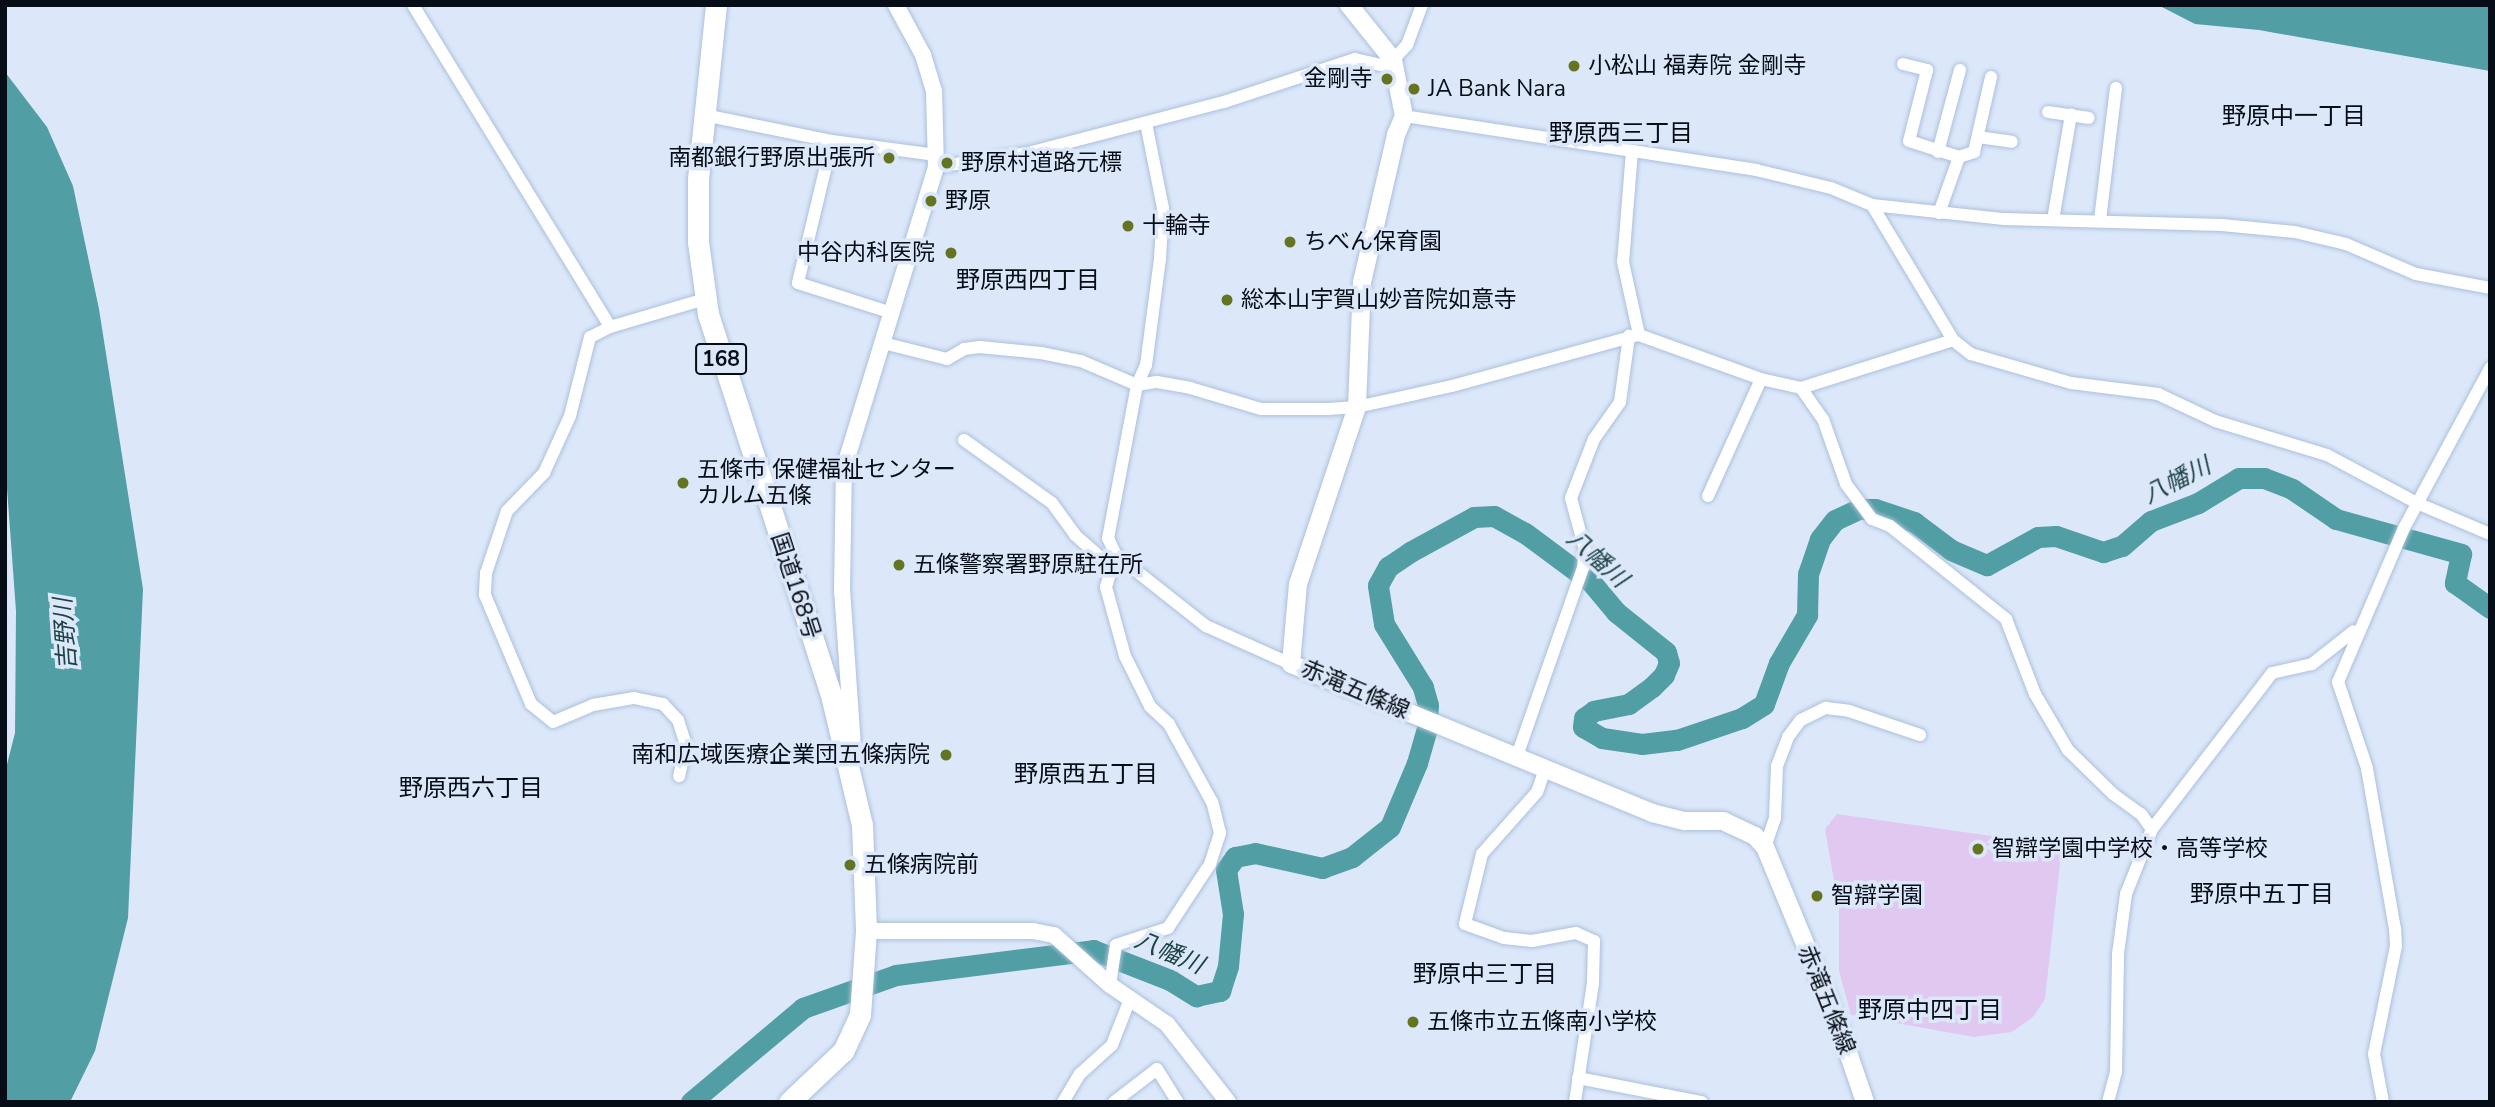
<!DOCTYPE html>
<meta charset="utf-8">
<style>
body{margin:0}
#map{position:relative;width:2495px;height:1107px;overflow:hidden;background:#dce8fa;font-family:"Nunito Sans","Noto Sans JP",sans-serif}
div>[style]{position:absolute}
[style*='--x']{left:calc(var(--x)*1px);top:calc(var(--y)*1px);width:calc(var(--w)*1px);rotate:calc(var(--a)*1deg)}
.green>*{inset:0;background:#e1c8f0}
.water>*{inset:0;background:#519ea4}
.river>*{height:21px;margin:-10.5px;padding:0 10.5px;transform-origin:10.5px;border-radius:10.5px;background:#519ea4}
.roads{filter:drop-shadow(0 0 2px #acc0dc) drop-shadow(0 0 2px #acc0dc)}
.minor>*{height:12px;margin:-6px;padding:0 6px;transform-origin:6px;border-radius:6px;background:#fff}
.tertiary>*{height:16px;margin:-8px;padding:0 8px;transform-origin:8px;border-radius:8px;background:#fff}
.secondary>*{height:18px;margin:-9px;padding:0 9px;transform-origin:9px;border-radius:9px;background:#fff}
.trunk>*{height:21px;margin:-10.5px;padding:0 10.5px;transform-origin:10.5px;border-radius:10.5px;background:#fff}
.dots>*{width:19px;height:19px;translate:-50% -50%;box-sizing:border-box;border:4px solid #dce8fa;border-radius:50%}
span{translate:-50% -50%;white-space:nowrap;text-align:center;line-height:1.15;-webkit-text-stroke:7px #dce8fa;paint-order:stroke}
.shield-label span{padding:2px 5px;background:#dce8fa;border:2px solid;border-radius:5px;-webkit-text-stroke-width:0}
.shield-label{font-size:21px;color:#070d16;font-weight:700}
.poi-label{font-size:23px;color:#070d16}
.left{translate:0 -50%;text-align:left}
.right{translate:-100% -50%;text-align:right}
.street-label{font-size:23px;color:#070d16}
.neighbourhood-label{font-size:24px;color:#070d16}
.water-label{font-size:24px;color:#1d4345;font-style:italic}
.frame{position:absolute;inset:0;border:7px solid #070d16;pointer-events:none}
</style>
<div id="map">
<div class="green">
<div style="clip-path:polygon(1837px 814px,2062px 846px,2045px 999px,2033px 1017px,2012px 1032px,1974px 1037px,1851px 1015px,1839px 971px,1839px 910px,1825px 829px)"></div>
</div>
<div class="water">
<div style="clip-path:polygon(2158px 5px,2490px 5px,2490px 71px,2259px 30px,2195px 24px)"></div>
<div style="clip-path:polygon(5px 72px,47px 127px,73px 186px,99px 309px,143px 589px,128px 918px,95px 1051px,70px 1102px,5px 1102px,5px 772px,15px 733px,16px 611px,5px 461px)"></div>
</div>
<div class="river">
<div style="--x:691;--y:1102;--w:146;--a:-40"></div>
<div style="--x:803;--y:1008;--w:99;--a:-19.5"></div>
<div style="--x:896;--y:975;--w:199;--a:-7.2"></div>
<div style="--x:1093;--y:950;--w:83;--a:21.3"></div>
<div style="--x:1170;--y:980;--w:31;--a:32"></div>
<div style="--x:1196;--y:996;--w:25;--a:-12"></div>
<div style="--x:1220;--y:991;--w:26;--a:-72"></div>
<div style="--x:1228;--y:966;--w:52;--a:-84.5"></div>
<div style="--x:1233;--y:914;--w:45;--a:-99"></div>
<div style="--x:1226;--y:870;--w:16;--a:-55"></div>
<div style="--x:1235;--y:857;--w:20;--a:-11"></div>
<div style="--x:1255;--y:853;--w:69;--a:12.6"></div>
<div style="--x:1322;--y:868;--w:32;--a:-20"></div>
<div style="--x:1352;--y:857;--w:48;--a:-38.3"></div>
<div style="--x:1390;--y:827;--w:69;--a:-67.1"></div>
<div style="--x:1417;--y:763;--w:35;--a:-74"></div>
<div style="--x:1427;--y:729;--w:24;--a:-88"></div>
<div style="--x:1428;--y:705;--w:19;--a:-106"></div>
<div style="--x:1423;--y:687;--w:74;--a:-121.8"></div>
<div style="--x:1384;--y:624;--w:39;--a:-99"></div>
<div style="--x:1378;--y:585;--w:21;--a:-61"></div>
<div style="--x:1388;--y:567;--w:27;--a:-34"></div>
<div style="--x:1410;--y:552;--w:73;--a:-28.7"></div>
<div style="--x:1474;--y:517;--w:20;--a:-3"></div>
<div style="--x:1494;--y:516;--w:35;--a:29"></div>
<div style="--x:1525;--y:533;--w:82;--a:36.6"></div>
<div style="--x:1591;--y:582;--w:39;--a:50"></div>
<div style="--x:1616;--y:612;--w:64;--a:38.7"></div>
<div style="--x:1666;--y:652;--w:11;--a:75"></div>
<div style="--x:1669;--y:663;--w:13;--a:113"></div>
<div style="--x:1664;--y:675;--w:17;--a:135"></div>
<div style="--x:1652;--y:687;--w:29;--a:144"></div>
<div style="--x:1629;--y:704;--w:36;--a:169"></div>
<div style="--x:1594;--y:711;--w:12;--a:145"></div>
<div style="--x:1584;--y:718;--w:9;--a:96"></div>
<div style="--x:1583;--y:727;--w:22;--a:30"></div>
<div style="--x:1602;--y:738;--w:40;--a:8.5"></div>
<div style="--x:1642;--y:744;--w:35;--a:-7"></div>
<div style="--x:1677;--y:740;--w:69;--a:-18.7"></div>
<div style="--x:1742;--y:718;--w:26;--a:-32"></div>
<div style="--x:1764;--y:704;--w:44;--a:-69.9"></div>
<div style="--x:1779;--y:663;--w:56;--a:-59.7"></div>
<div style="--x:1807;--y:615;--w:41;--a:-88.6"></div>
<div style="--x:1808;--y:574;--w:37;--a:-71"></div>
<div style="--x:1820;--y:539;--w:24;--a:-52"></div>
<div style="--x:1835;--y:520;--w:26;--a:-25"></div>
<div style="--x:1859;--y:509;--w:16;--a:0"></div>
<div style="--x:1875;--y:509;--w:41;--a:18.4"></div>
<div style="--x:1914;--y:522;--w:46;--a:37.1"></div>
<div style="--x:1951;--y:550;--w:39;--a:23"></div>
<div style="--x:1987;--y:565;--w:58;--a:-28.8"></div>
<div style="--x:2038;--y:537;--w:18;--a:-3"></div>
<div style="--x:2056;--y:536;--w:50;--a:18.8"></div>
<div style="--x:2103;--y:552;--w:20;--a:-18"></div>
<div style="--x:2122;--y:546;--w:38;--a:-41"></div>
<div style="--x:2151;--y:521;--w:50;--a:-21"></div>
<div style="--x:2198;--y:503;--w:48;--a:-31.4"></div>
<div style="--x:2239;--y:478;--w:25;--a:0"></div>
<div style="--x:2264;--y:478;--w:30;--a:21"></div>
<div style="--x:2292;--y:489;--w:53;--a:34.3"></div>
<div style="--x:2336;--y:519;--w:130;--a:15.6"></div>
<div style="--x:2461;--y:554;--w:30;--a:102"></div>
<div style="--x:2455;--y:583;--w:43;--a:35.5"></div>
</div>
<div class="roads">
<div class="minor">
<div style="--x:413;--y:5;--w:377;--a:58.5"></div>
<div style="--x:610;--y:327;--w:99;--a:-16.4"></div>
<div style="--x:1903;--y:64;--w:25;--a:14"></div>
<div style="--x:1927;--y:70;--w:73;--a:104.2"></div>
<div style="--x:1909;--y:141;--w:52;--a:17.7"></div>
<div style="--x:2048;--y:112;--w:41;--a:8.3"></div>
<div style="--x:704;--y:115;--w:131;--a:11.5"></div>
<div style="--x:832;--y:141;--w:105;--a:7.7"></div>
<div style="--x:1404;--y:116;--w:356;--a:8.7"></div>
<div style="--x:1756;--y:170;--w:77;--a:13.5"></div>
<div style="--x:1831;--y:188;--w:44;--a:22.5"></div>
<div style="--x:1872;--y:205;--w:133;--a:6.1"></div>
<div style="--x:2004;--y:219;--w:218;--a:1.6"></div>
<div style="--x:2222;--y:225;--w:73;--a:5.5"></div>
<div style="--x:2295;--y:232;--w:52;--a:13.2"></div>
<div style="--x:2346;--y:244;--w:76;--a:23.2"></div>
<div style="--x:2416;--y:274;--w:75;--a:10.7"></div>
<div style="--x:1146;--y:123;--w:87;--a:78.7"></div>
<div style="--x:1163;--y:208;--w:51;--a:93.4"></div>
<div style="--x:1160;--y:259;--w:107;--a:97.5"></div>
<div style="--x:1146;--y:365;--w:22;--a:114"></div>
<div style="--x:1137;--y:385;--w:156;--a:100.7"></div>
<div style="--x:1108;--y:538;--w:19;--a:65"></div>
<div style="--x:1116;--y:555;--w:115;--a:38.3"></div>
<div style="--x:1206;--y:626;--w:93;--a:24.1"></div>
<div style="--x:1978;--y:137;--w:34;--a:8"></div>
<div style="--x:832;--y:141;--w:146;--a:103.5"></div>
<div style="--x:798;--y:283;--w:99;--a:17.7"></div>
<div style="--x:1632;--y:151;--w:111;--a:94.6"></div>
<div style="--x:1623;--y:262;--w:75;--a:77.6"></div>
<div style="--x:1938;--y:152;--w:85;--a:-75"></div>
<div style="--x:936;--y:167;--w:93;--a:-8.7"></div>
<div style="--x:1028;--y:153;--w:203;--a:-14.6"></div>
<div style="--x:1224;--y:102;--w:138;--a:-18.2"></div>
<div style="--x:1355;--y:59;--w:27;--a:13"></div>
<div style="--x:1381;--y:65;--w:13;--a:-23"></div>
<div style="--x:1393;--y:60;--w:21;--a:-47"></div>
<div style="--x:1407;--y:45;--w:43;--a:-69.4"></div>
<div style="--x:1872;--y:205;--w:157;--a:59"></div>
<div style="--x:1953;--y:340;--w:23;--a:38"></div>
<div style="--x:1971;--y:354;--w:104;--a:16.2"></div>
<div style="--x:2071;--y:383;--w:88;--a:7.2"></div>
<div style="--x:2158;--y:394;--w:63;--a:25.3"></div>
<div style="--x:2215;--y:421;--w:117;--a:16.9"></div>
<div style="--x:2327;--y:455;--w:102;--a:28.1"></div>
<div style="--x:2417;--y:503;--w:79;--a:23"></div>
<div style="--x:1939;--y:213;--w:59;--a:-70.3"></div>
<div style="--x:1959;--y:157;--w:16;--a:-18"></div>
<div style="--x:1974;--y:152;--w:77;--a:-77.2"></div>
<div style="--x:2053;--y:220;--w:107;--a:-80.3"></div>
<div style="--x:2100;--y:220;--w:133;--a:-83.1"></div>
<div style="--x:610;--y:327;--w:22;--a:153"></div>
<div style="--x:590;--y:337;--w:81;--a:104.2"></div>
<div style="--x:570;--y:416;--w:63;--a:114.5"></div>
<div style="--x:544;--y:473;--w:53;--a:134.2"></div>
<div style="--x:507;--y:511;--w:65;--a:108.7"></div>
<div style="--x:486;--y:573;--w:22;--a:93"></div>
<div style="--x:485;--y:595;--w:118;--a:67.1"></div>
<div style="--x:531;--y:704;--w:28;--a:39"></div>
<div style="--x:553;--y:722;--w:43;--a:-23"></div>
<div style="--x:593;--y:705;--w:42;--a:-9.7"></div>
<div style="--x:634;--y:698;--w:30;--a:12"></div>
<div style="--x:663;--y:704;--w:22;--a:47"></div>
<div style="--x:678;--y:720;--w:25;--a:72"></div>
<div style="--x:686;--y:744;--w:33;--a:102"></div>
<div style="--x:883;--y:343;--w:66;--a:14"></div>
<div style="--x:947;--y:359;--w:20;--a:-30"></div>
<div style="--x:964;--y:349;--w:16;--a:-7"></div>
<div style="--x:980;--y:347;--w:61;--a:5.6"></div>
<div style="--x:1041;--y:353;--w:41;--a:11.3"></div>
<div style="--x:1081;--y:361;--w:61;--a:23.2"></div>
<div style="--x:1137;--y:385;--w:20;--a:-9"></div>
<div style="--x:1157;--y:382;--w:34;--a:10"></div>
<div style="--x:1190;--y:388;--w:74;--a:16.5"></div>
<div style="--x:1261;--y:409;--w:67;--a:0"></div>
<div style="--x:1328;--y:409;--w:29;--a:-4"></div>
<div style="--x:1357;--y:407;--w:97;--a:-12.5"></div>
<div style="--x:1452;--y:386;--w:194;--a:-15.3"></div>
<div style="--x:1639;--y:335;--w:130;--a:19.8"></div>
<div style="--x:1761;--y:379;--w:41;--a:12.7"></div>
<div style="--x:1801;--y:388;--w:159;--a:-17.5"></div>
<div style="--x:1801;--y:388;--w:38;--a:55"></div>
<div style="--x:1823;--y:419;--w:69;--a:70.5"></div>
<div style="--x:1846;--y:484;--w:44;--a:53.4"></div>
<div style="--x:1872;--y:519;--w:19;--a:21"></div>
<div style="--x:1890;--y:526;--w:149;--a:38.7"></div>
<div style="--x:2006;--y:619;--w:80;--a:68.9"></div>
<div style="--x:2035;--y:694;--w:65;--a:59.5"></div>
<div style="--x:2068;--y:750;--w:63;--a:44.4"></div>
<div style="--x:2113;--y:794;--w:34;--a:36"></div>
<div style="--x:2141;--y:814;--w:19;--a:54"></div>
<div style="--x:964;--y:440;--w:108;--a:35.6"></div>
<div style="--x:1052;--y:503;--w:39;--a:54"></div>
<div style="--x:1075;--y:535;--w:45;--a:41.4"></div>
<div style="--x:1708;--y:496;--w:128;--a:-65.6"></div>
<div style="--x:1517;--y:756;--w:199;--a:-70.7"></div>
<div style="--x:1583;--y:568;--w:18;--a:-84"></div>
<div style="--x:1585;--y:550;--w:54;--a:-105.1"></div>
<div style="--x:1571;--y:498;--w:63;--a:-68.7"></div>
<div style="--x:1594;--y:439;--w:45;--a:-54.9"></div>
<div style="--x:1620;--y:402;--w:67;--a:-82.2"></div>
<div style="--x:1545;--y:769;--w:24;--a:109"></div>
<div style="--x:1537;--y:792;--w:83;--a:131.6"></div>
<div style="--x:1482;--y:854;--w:72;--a:103.7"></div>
<div style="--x:1465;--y:924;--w:41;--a:19.7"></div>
<div style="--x:1504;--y:938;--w:28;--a:6"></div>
<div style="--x:1532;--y:941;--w:45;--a:-10.3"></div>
<div style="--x:1576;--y:933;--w:20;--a:24"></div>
<div style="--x:1594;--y:941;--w:42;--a:91.4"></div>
<div style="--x:1593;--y:983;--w:120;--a:98.6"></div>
<div style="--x:1765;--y:847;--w:31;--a:-71"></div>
<div style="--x:1775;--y:818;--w:52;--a:-87.8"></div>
<div style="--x:1777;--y:766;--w:31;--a:-69"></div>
<div style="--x:1788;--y:737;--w:21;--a:-53"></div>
<div style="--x:1801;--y:720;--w:28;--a:-26"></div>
<div style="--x:1826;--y:708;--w:23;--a:7"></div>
<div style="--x:1849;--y:711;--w:75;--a:18.7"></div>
<div style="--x:1110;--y:985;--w:40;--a:-81.5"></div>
<div style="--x:1116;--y:945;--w:55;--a:-18.1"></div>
<div style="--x:1168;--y:928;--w:77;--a:-56.7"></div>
<div style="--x:1210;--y:864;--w:33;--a:-72"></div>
<div style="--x:1220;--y:833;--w:32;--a:-104"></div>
<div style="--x:1212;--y:802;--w:89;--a:-118.9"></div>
<div style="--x:1169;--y:724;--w:26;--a:-137"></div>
<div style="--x:1150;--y:706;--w:56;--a:-116.6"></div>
<div style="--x:1125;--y:656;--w:72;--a:-105.4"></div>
<div style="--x:1106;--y:587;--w:34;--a:-73"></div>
<div style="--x:1578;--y:1078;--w:126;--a:11"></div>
<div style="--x:1063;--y:1102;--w:33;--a:-59"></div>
<div style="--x:1080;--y:1074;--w:43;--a:-42.2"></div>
<div style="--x:1112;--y:1045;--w:49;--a:-68.6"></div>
<div style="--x:1114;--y:1102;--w:54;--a:-37.5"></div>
<div style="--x:1157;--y:1069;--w:39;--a:58"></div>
<div style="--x:2108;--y:1102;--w:31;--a:-75"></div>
<div style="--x:2116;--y:1072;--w:118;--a:-89"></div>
<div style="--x:2118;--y:954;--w:61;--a:-82.4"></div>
<div style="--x:2126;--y:894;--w:70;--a:-68.2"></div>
<div style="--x:2152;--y:829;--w:197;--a:-52.4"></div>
<div style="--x:2272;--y:673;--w:41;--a:-12.7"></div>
<div style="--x:2312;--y:664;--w:53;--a:-38.2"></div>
<div style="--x:2383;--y:1102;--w:49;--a:-100.6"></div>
<div style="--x:2374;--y:1054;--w:110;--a:-78.5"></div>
<div style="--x:2396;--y:946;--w:17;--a:-93"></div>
<div style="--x:2395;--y:929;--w:163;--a:-99.9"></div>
<div style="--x:2367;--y:768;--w:91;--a:-108.6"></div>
<div style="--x:2338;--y:682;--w:168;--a:-66.8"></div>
<div style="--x:2404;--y:528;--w:182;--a:-61.7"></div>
</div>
<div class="tertiary">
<div style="--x:854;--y:761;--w:170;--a:-94"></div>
<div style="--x:842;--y:591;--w:123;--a:-89.1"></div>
<div style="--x:844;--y:468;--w:315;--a:-73"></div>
<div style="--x:936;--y:167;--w:76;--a:-91.5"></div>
<div style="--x:934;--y:91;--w:38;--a:-107"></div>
<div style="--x:923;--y:55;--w:57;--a:-118.4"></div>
<div style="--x:866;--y:931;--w:167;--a:0"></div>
<div style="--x:1033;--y:931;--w:21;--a:11"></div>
<div style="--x:1054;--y:935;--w:75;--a:41.8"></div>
<div style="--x:1110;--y:985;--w:69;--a:34.4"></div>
<div style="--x:1167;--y:1024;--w:99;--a:52"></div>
</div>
<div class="secondary">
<div style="--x:1349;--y:5;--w:70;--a:51.3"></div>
<div style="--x:1393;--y:60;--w:57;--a:78.9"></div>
<div style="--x:1404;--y:116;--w:21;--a:113"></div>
<div style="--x:1396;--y:135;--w:151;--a:103"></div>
<div style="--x:1362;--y:282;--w:125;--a:92.3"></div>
<div style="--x:1357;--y:407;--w:187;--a:108.4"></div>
<div style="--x:1298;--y:584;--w:80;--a:95"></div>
<div style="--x:1291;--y:664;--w:391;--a:22.4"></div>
<div style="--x:1652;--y:813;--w:34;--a:14"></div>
<div style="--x:1685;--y:821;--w:38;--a:0"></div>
<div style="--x:1723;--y:821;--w:35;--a:25"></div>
<div style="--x:1755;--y:836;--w:15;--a:48"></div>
<div style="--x:1765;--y:847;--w:194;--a:67.5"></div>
<div style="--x:1839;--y:1026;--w:80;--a:71.1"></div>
</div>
<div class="trunk">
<div style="--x:716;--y:5;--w:175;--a:95.9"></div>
<div style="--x:698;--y:179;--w:63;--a:90"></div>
<div style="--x:698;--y:242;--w:73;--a:82.1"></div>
<div style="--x:708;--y:314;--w:404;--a:72.1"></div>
<div style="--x:832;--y:699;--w:130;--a:76.6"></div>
<div style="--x:862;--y:825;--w:106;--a:87.8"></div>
<div style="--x:866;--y:931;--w:84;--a:94.1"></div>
<div style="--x:860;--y:1015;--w:40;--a:115"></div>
<div style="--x:843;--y:1051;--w:74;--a:136.6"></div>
</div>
</div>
<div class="dots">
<div style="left:1574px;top:66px;background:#657420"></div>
<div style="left:1387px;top:79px;background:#657420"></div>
<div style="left:1414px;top:89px;background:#657420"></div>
<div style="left:889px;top:158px;background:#657420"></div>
<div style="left:947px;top:163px;background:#657420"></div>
<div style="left:931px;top:201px;background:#657420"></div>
<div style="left:1128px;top:226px;background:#657420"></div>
<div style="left:1290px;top:242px;background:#657420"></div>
<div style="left:951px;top:253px;background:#657420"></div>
<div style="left:1227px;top:300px;background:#657420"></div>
<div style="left:683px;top:483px;background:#657420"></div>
<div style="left:899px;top:565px;background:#657420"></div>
<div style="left:946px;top:755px;background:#657420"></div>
<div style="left:1978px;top:849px;background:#657420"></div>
<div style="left:850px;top:865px;background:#657420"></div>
<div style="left:1817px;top:896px;background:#657420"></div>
<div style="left:1413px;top:1022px;background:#657420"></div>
</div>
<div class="shield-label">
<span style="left:721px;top:359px">168</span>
</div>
<div class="poi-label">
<span class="left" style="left:1588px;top:66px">小松山 福寿院 金剛寺</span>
<span class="right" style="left:1373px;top:79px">金剛寺</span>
<span class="left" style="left:1428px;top:89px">JA Bank Nara</span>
<span class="right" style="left:875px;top:158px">南都銀行野原出張所</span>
<span class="left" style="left:961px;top:163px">野原村道路元標</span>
<span class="left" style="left:945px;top:201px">野原</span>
<span class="left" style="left:1142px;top:226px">十輪寺</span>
<span class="left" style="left:1304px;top:242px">ちべん保育園</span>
<span class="right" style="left:935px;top:253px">中谷内科医院</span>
<span class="left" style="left:1241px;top:300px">総本山宇賀山妙音院如意寺</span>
<span class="left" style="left:697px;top:483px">五條市 保健福祉センター<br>カルム五條</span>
<span class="left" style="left:913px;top:565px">五條警察署野原駐在所</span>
<span class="right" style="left:930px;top:755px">南和広域医療企業団五條病院</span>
<span class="left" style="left:1992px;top:849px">智辯学園中学校・高等学校</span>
<span class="left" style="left:864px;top:865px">五條病院前</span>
<span class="left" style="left:1831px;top:896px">智辯学園</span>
<span class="left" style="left:1427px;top:1022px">五條市立五條南小学校</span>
</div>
<div class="street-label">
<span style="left:795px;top:586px;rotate:72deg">国道168号</span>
<span style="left:1355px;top:690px;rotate:23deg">赤滝五條線</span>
<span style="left:1826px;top:1000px;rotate:68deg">赤滝五條線</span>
</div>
<div class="neighbourhood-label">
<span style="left:2294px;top:117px">野原中一丁目</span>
<span style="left:1621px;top:134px">野原西三丁目</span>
<span style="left:1028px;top:281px">野原西四丁目</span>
<span style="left:1086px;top:775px">野原西五丁目</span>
<span style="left:471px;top:789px">野原西六丁目</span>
<span style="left:2262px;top:895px">野原中五丁目</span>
<span style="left:1485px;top:975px">野原中三丁目</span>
<span style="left:1930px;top:1011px">野原中四丁目</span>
</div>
<div class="water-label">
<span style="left:2177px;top:481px;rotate:-27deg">八幡川</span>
<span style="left:1597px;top:559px;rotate:42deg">八幡川</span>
<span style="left:66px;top:634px;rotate:-94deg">吉野川</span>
<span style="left:1169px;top:953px;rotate:23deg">八幡川</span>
</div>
<div class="frame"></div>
</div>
